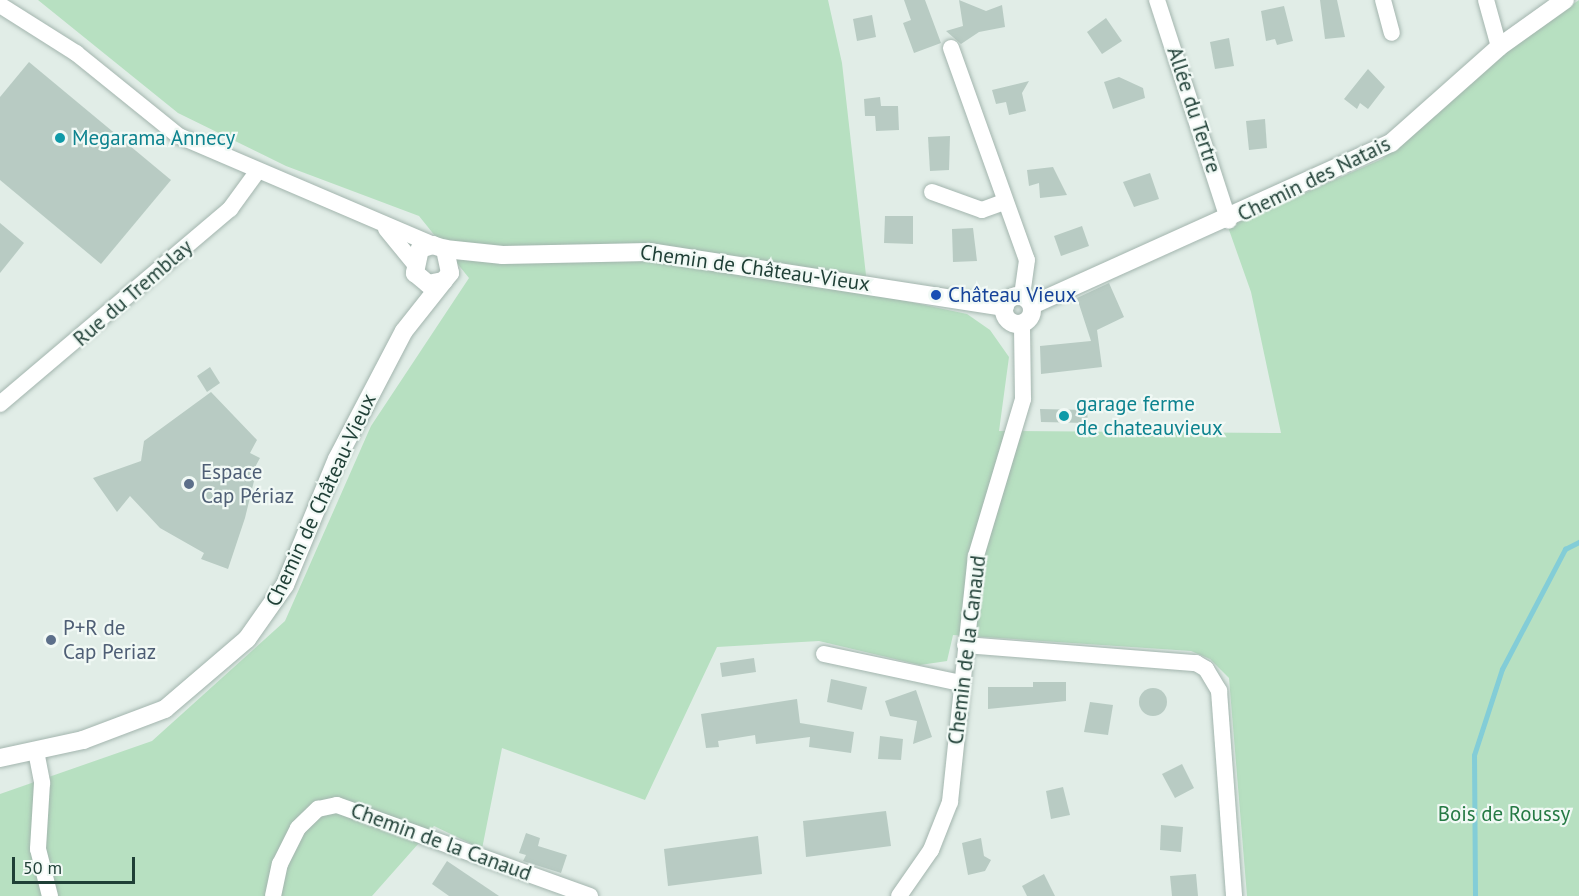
<!DOCTYPE html>
<meta charset="utf-8">
<style>
body{margin:0}
#map{position:relative;width:1579px;height:896px;overflow:hidden;background:#e1ede7;font-family:"PT Sans",sans-serif}
div>[style]{position:absolute}
[style*='--x']{left:calc(var(--x)*1px);top:calc(var(--y)*1px);width:calc(var(--w)*1px);rotate:calc(var(--a)*1deg)}
.green>*{inset:0;background:#b7e0c1}
.stream>*{height:5px;margin:-2.5px;padding:0 2.5px;transform-origin:2.5px;border-radius:2.5px;background:#83cdd7}
.building>*{inset:0;background:#b8cbc3}
.round{border-radius:50%}
.roads{filter:drop-shadow(0 0 2px #a3b5ae) drop-shadow(0 0 2px #a3b5ae)}
.minor>*{height:16px;margin:-8px;padding:0 8px;transform-origin:8px;border-radius:8px;background:#fff}
.tertiary>*{height:18px;margin:-9px;padding:0 9px;transform-origin:9px;border-radius:9px;background:#fff}
.tertiary>.ring{margin:-9px;padding:0;box-sizing:content-box;background:none;border:18px solid #fff;border-radius:50%}
.dots>*{width:16px;height:16px;translate:-50% -50%;box-sizing:border-box;border:3px solid #f1f9f5;border-radius:50%}
span{translate:-50% -50%;white-space:nowrap;text-align:center;line-height:1.15;-webkit-text-stroke:4.5px #f1f9f5;paint-order:stroke}
.street-label{font-size:21px;color:#1f3f36}
.culture-label{font-size:21px;color:#0d838f}
.left{translate:0 -50%;text-align:left}
.transit-label{font-size:21px;color:#164399}
.service-label{font-size:21px;color:#4e5e75}
.park-label{font-size:21px;color:#257a44}
.scale{position:absolute;left:12px;top:857px;width:123px;height:27px;box-sizing:border-box;border:3px solid #1f3f36;border-top:0;padding-left:8px;font-size:18px;line-height:21px;white-space:nowrap;color:#1f3f36;-webkit-text-stroke:4px #f1f9f5;paint-order:stroke}
</style>
<div id="map">
<div class="green">
<div style="clip-path:polygon(38px 0,828px 0,842px 63px,868px 293px,967px 314px,990px 330px,1009px 357px,999px 431px,1281px 433px,1251px 292px,1228px 227px,1382px 159px,1497px 58px,1579px 0,1579px 896px,1247px 896px,1229px 678px,1210px 659px,1191px 651px,953px 635px,947px 661px,920px 665px,819px 641px,717px 647px,645px 800px,502px 748px,482px 849px,434px 826px,372px 896px,0 896px,0 794px,152px 741px,285px 621px,371px 426px,469px 278px,419px 216px,286px 166px,178px 113px)"></div>
</div>
<div class="stream">
<div style="--x:1475;--y:896;--w:141;--a:-90.4"></div>
<div style="--x:1474;--y:755;--w:90;--a:-72"></div>
<div style="--x:1502;--y:669;--w:136;--a:-62.3"></div>
<div style="--x:1565;--y:549;--w:16;--a:-27"></div>
</div>
<div class="building">
<div style="clip-path:polygon(904px 0,925px 0,941px 43px,914px 53px,903px 23px,911px 20px)"></div>
<div style="clip-path:polygon(959px 0,986px 11px,1002px 5px,1005px 27px,979px 32px,961px 44px,946px 31px,963px 26px)"></div>
<div style="clip-path:polygon(1320px 0,1337px 0,1345px 37px,1325px 39px)"></div>
<div style="clip-path:polygon(1284px 6px,1293px 41px,1277px 45px,1275px 39px,1266px 41px,1261px 11px)"></div>
<div style="clip-path:polygon(872px 15px,876px 37px,857px 41px,853px 19px)"></div>
<div style="clip-path:polygon(1106px 18px,1122px 41px,1102px 54px,1087px 32px)"></div>
<div style="clip-path:polygon(1229px 38px,1234px 66px,1215px 69px,1210px 42px)"></div>
<div style="clip-path:polygon(29px 62px,171px 180px,101px 264px,0 180px,0 97px)"></div>
<div style="clip-path:polygon(1368px 69px,1385px 87px,1368px 109px,1360px 103px,1357px 109px,1344px 99px)"></div>
<div style="clip-path:polygon(1119px 77px,1143px 88px,1145px 98px,1113px 109px,1104px 82px)"></div>
<div style="clip-path:polygon(1029px 81px,1022px 93px,1026px 111px,1009px 115px,1006px 102px,996px 104px,992px 90px)"></div>
<div style="clip-path:polygon(880px 97px,881px 106px,898px 106px,899px 130px,876px 131px,875px 116px,865px 116px,864px 99px)"></div>
<div style="clip-path:polygon(1265px 119px,1267px 148px,1249px 150px,1246px 121px)"></div>
<div style="clip-path:polygon(950px 136px,949px 170px,930px 171px,928px 137px)"></div>
<div style="clip-path:polygon(1053px 167px,1067px 195px,1040px 198px,1039px 183px,1029px 186px,1027px 170px)"></div>
<div style="clip-path:polygon(1150px 173px,1159px 199px,1134px 207px,1123px 182px)"></div>
<div style="clip-path:polygon(885px 216px,913px 216px,913px 244px,884px 243px)"></div>
<div style="clip-path:polygon(0 223px,24px 243px,0 273px)"></div>
<div style="clip-path:polygon(1082px 226px,1089px 246px,1061px 256px,1054px 236px)"></div>
<div style="clip-path:polygon(973px 228px,977px 261px,953px 262px,952px 229px)"></div>
<div style="clip-path:polygon(1109px 283px,1124px 317px,1097px 330px,1102px 367px,1041px 374px,1040px 346px,1091px 341px,1077px 298px)"></div>
<div style="clip-path:polygon(210px 367px,220px 383px,207px 392px,197px 376px)"></div>
<div style="clip-path:polygon(211px 392px,257px 440px,250px 453px,260px 458px,249px 478px,254px 481px,245px 518px,228px 569px,201px 559px,204px 553px,160px 528px,130px 496px,117px 512px,93px 478px,141px 461px,144px 441px)"></div>
<div style="clip-path:polygon(1040px 409px,1087px 410px,1088px 423px,1041px 422px)"></div>
<div style="clip-path:polygon(754px 658px,756px 672px,722px 677px,720px 663px)"></div>
<div style="clip-path:polygon(831px 679px,867px 687px,862px 710px,827px 702px)"></div>
<div style="clip-path:polygon(1033px 682px,1066px 682px,1066px 701px,988px 709px,988px 687px,1033px 687px)"></div>
<div class="round" style="left:1139px;top:688px;width:28px;height:28px"></div>
<div style="clip-path:polygon(916px 690px,932px 737px,913px 744px,917px 721px,890px 716px,885px 701px)"></div>
<div style="clip-path:polygon(797px 699px,800px 723px,854px 732px,851px 753px,809px 747px,810px 737px,756px 744px,755px 735px,718px 741px,719px 747px,706px 748px,701px 714px)"></div>
<div style="clip-path:polygon(1090px 702px,1113px 705px,1108px 735px,1084px 732px)"></div>
<div style="clip-path:polygon(880px 736px,903px 739px,901px 760px,878px 759px)"></div>
<div style="clip-path:polygon(1182px 764px,1194px 788px,1175px 798px,1162px 774px)"></div>
<div style="clip-path:polygon(1063px 787px,1070px 815px,1051px 819px,1046px 791px)"></div>
<div style="clip-path:polygon(886px 811px,891px 846px,806px 857px,803px 821px)"></div>
<div style="clip-path:polygon(1161px 825px,1183px 827px,1181px 852px,1160px 850px)"></div>
<div style="clip-path:polygon(526px 833px,540px 838px,538px 846px,567px 855px,561px 873px,523px 861px,526px 855px,519px 853px)"></div>
<div style="clip-path:polygon(758px 836px,762px 874px,668px 886px,664px 849px)"></div>
<div style="clip-path:polygon(981px 838px,984px 856px,991px 860px,985px 871px,968px 875px,962px 843px)"></div>
<div style="clip-path:polygon(447px 861px,499px 896px,449px 896px,432px 884px)"></div>
<div style="clip-path:polygon(1044px 874px,1055px 896px,1027px 896px,1022px 886px)"></div>
<div style="clip-path:polygon(1196px 874px,1198px 896px,1172px 896px,1170px 876px)"></div>
</div>
<div class="roads">
<div class="minor">
<div style="--x:1157;--y:0;--w:232;--a:72"></div>
<div style="--x:1383;--y:0;--w:34;--a:75"></div>
<div style="--x:1486;--y:0;--w:49;--a:74.5"></div>
<div style="--x:0;--y:5;--w:90;--a:32.3"></div>
<div style="--x:76;--y:53;--w:132;--a:38.9"></div>
<div style="--x:179;--y:136;--w:276;--a:23.2"></div>
<div style="--x:951;--y:48;--w:225;--a:70.3"></div>
<div style="--x:1027;--y:260;--w:37;--a:98"></div>
<div style="--x:932;--y:192;--w:53;--a:19.8"></div>
<div style="--x:982;--y:210;--w:23;--a:-20"></div>
<div style="--x:386;--y:229;--w:43;--a:50.7"></div>
<div style="--x:0;--y:404;--w:302;--a:-40.3"></div>
<div style="--x:230;--y:209;--w:46;--a:-53.9"></div>
<div style="--x:965;--y:645;--w:232;--a:4.5"></div>
<div style="--x:1196;--y:663;--w:12;--a:31"></div>
<div style="--x:1206;--y:669;--w:26;--a:59"></div>
<div style="--x:1219;--y:691;--w:206;--a:85.8"></div>
<div style="--x:824;--y:654;--w:139;--a:12"></div>
<div style="--x:36;--y:751;--w:33;--a:79"></div>
<div style="--x:42;--y:783;--w:66;--a:93.5"></div>
<div style="--x:38;--y:849;--w:49;--a:75.7"></div>
<div style="--x:273;--y:896;--w:33;--a:-78"></div>
<div style="--x:280;--y:864;--w:40;--a:-63.4"></div>
<div style="--x:298;--y:828;--w:28;--a:-44"></div>
<div style="--x:318;--y:809;--w:19;--a:-12"></div>
<div style="--x:337;--y:805;--w:269;--a:19.8"></div>
<div style="--x:899;--y:896;--w:56;--a:-55.2"></div>
<div style="--x:931;--y:850;--w:52;--a:-68.4"></div>
<div style="--x:950;--y:802;--w:247;--a:-84"></div>
<div style="--x:976;--y:556;--w:164;--a:-73.3"></div>
<div style="--x:1023;--y:399;--w:75;--a:-90.8"></div>
</div>
<div class="tertiary">
<div style="--x:445;--y:249;--w:58;--a:5.9"></div>
<div style="--x:503;--y:255;--w:146;--a:-1.2"></div>
<div style="--x:649;--y:252;--w:360;--a:8.8"></div>
<div class="ring" style="left:1004px;top:296px;width:10px;height:10px"></div>
<div style="--x:1032;--y:305;--w:394;--a:-24.3"></div>
<div style="--x:1391;--y:143;--w:144;--a:-41.6"></div>
<div style="--x:1499;--y:47;--w:81;--a:-35.5"></div>
<div style="--x:0;--y:758;--w:85;--a:-12.2"></div>
<div style="--x:83;--y:740;--w:88;--a:-20.7"></div>
<div style="--x:165;--y:709;--w:108;--a:-40.5"></div>
<div style="--x:247;--y:639;--w:66;--a:-54.9"></div>
<div style="--x:285;--y:585;--w:136;--a:-67.6"></div>
<div style="--x:337;--y:459;--w:144;--a:-62.4"></div>
<div style="--x:404;--y:331;--w:74;--a:-51.6"></div>
<div style="--x:450;--y:273;--w:25;--a:-102"></div>
<div style="--x:445;--y:249;--w:13;--a:-162"></div>
<div style="--x:433;--y:245;--w:14;--a:163"></div>
<div style="--x:420;--y:249;--w:25;--a:102"></div>
<div style="--x:415;--y:273;--w:17;--a:40"></div>
<div style="--x:428;--y:284;--w:16;--a:-11"></div>
</div>
</div>
<div class="dots">
<div style="left:60px;top:138px;background:#0f9aa8"></div>
<div style="left:936px;top:295px;background:#1a4fb4"></div>
<div style="left:1064px;top:416px;background:#0f9aa8"></div>
<div style="left:189px;top:484px;background:#5c6f8a"></div>
<div style="left:51px;top:640px;background:#5c6f8a"></div>
</div>
<div class="street-label">
<span style="left:1194px;top:110px;rotate:72deg">Allée du Tertre</span>
<span style="left:1314px;top:179px;rotate:-26deg">Chemin des Natais</span>
<span style="left:755px;top:268px;rotate:8deg">Chemin de Château-Vieux</span>
<span style="left:133px;top:293px;rotate:-41deg">Rue du Tremblay</span>
<span style="left:321px;top:500px;rotate:-65deg">Chemin de Château-Vieux</span>
<span style="left:967px;top:650px;rotate:-83deg">Chemin de la Canaud</span>
<span style="left:441px;top:842px;rotate:20deg">Chemin de la Canaud</span>
</div>
<div class="culture-label">
<span class="left" style="left:72px;top:138px">Megarama Annecy</span>
<span class="left" style="left:1076px;top:416px">garage ferme<br>de chateauvieux</span>
</div>
<div class="transit-label">
<span class="left" style="left:948px;top:295px">Château Vieux</span>
</div>
<div class="service-label">
<span class="left" style="left:201px;top:484px">Espace<br>Cap Périaz</span>
<span class="left" style="left:63px;top:640px">P+R de<br>Cap Periaz</span>
</div>
<div class="park-label">
<span style="left:1504px;top:814px">Bois de Roussy</span>
</div>
<div class="scale">50 m</div>
</div>
